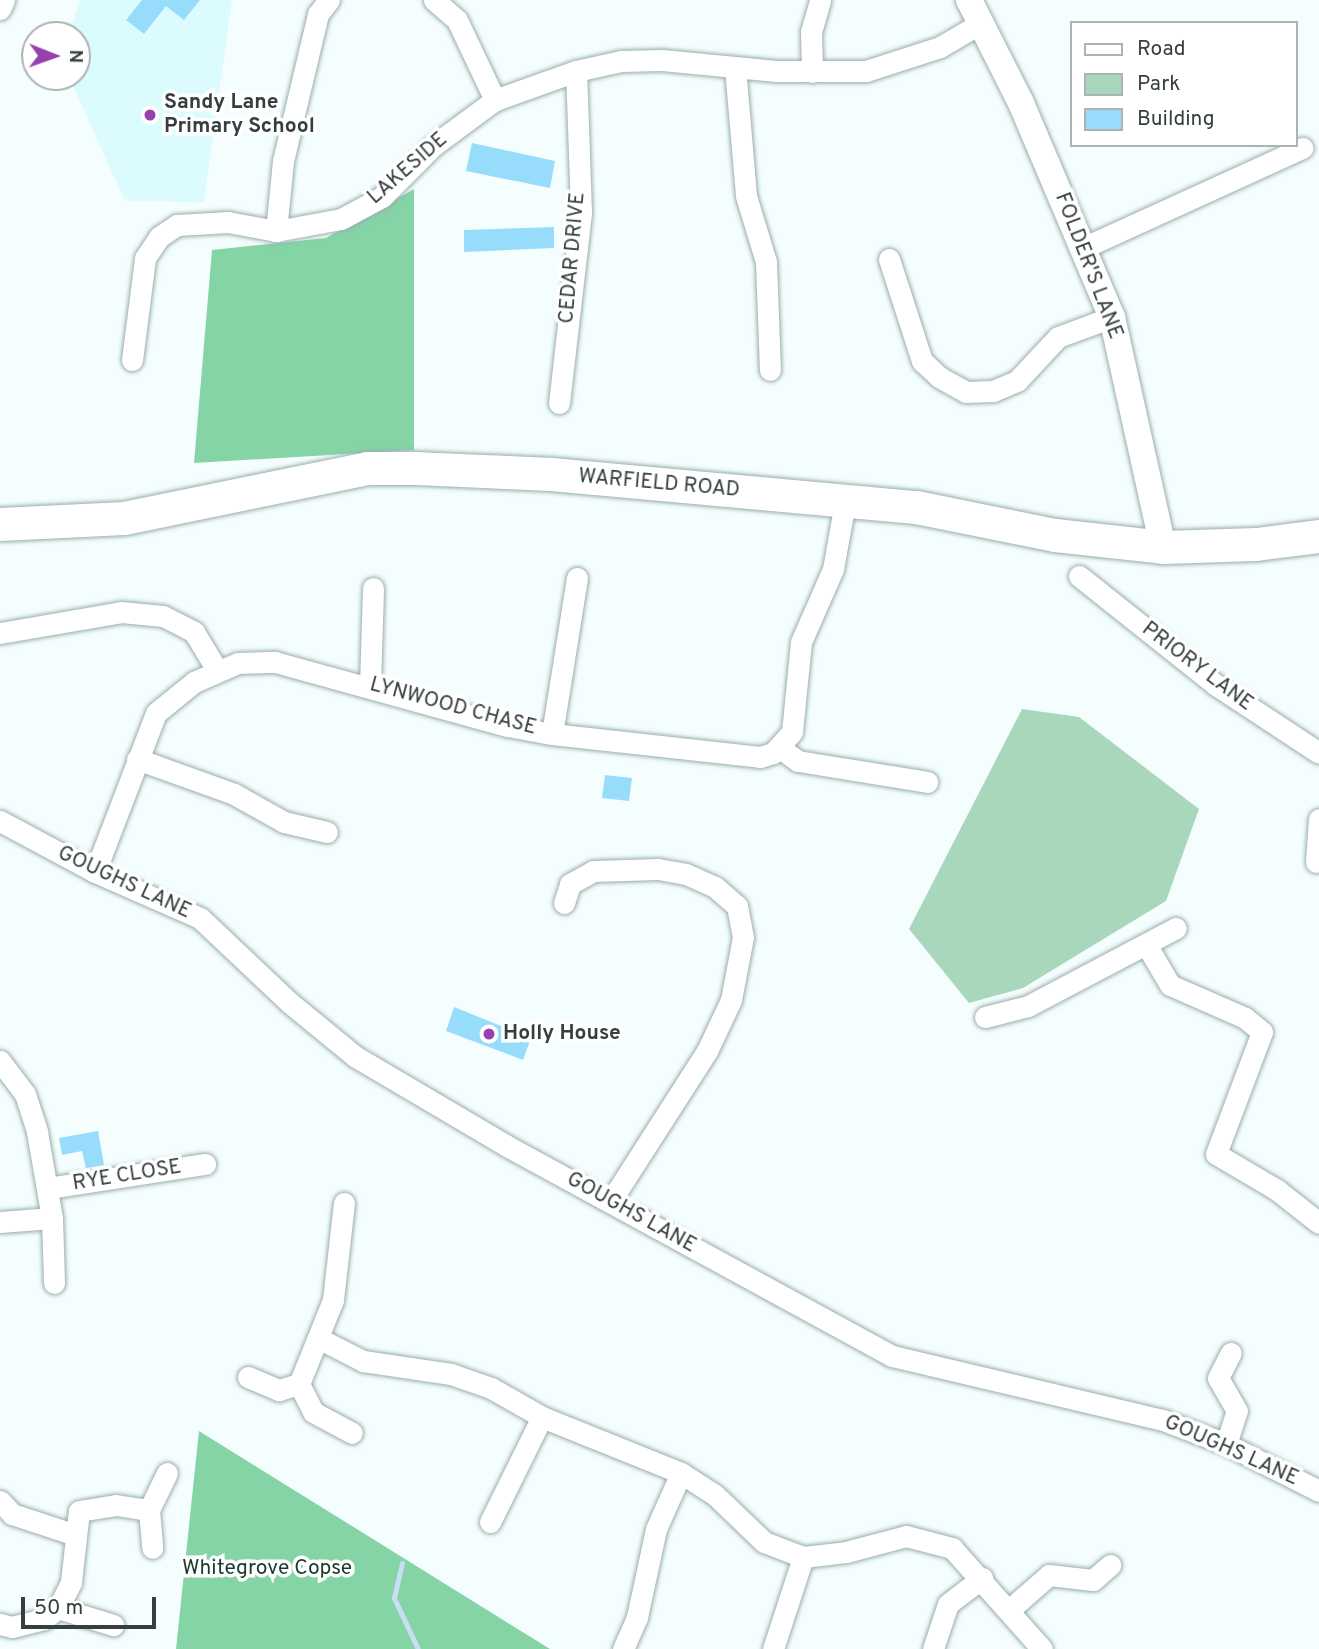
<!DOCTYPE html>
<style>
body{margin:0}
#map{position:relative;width:1319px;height:1649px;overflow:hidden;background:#f5fefe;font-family:Overpass,sans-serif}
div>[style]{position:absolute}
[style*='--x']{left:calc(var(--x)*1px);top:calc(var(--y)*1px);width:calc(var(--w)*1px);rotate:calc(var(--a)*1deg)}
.built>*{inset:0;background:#dbfbfe}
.green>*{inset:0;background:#a9d7bb}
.forest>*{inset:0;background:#85d4a6}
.stream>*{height:5px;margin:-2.5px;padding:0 2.5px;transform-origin:2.5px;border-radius:2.5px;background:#c7def5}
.building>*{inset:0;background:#97ddfb}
.roads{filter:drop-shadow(0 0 2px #99adaf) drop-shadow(0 0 2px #99adaf)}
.minor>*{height:21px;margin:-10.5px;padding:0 10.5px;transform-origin:10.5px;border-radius:10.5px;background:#fff}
.tertiary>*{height:26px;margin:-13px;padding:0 13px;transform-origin:13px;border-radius:13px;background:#fff}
.primary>*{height:33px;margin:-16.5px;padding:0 16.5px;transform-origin:16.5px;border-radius:16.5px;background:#fff}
.dots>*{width:19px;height:19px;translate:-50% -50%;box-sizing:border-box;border:4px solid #fff;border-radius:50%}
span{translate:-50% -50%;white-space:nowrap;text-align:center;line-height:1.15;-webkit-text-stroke:7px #fff;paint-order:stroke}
.poi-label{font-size:21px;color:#363f3f;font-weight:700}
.left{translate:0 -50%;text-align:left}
.street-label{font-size:21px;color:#363f3f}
.park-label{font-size:21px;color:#193b29}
.legend{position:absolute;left:1070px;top:21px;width:228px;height:126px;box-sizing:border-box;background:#fff;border:2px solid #afb2b2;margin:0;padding:9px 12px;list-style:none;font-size:21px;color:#363f3f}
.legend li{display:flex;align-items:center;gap:14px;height:35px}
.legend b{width:35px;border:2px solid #afb2b2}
.north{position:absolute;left:21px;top:21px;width:70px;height:70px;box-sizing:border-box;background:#fff;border:2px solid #afb2b2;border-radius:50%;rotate:91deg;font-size:19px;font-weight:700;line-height:28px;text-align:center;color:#363f3f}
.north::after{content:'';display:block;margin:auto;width:24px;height:32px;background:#9741af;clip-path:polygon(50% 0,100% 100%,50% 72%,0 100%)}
.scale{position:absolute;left:21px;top:1597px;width:135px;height:32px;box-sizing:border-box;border:4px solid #363f3f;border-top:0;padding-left:9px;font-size:21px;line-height:24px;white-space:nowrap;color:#363f3f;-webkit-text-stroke:5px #fff;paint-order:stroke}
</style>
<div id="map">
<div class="built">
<div style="clip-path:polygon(80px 0,232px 0,204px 202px,125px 201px,69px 77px,77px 77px,77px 35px,69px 35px)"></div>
</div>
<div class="green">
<div style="clip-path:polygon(1022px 709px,1079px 717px,1199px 809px,1166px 901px,1023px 988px,969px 1003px,909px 929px)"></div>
</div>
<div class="forest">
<div style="clip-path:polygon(414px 189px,414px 450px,194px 463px,212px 250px,326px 238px)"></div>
<div style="clip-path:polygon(199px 1431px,550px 1649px,176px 1649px)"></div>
</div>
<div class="stream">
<div style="--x:402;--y:1563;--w:36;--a:103"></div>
<div style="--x:394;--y:1598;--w:56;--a:64.8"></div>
</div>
<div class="building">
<div style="clip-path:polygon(142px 0,200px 0,184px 20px,166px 6px,144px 34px,126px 20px)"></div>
<div style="clip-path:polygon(472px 143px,555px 161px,550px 188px,466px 171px)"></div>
<div style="clip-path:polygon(554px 227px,554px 248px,464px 252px,464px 230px)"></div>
<div style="clip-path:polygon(605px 775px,632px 778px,629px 801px,602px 798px)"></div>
<div style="clip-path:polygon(454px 1007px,531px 1038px,523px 1060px,446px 1031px)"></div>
<div style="clip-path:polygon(98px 1131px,104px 1165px,86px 1168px,82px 1151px,62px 1155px,59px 1138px)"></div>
</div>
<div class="roads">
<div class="minor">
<div style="--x:434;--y:0;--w:30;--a:41"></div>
<div style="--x:457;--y:20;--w:89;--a:64.6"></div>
<div style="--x:0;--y:9;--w:10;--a:-66"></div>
<div style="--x:735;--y:67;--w:129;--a:85.1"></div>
<div style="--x:746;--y:196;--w:69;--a:73.1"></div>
<div style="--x:766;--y:262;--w:108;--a:87.9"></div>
<div style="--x:812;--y:72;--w:40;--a:-91.4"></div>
<div style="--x:811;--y:32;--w:33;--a:-74"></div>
<div style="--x:276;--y:231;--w:70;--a:-84.3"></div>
<div style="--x:283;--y:161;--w:151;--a:-76.6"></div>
<div style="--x:318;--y:14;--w:18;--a:-52"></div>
<div style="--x:1085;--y:247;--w:239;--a:-24.5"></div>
<div style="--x:889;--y:259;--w:107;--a:72.1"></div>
<div style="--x:922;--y:361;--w:23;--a:43"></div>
<div style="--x:939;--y:377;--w:31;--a:29"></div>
<div style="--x:966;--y:392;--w:27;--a:-2"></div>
<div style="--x:993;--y:391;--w:26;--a:-23"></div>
<div style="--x:1017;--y:381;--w:60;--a:-47"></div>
<div style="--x:1058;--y:337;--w:58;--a:-20.3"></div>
<div style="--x:132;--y:360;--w:103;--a:-82.7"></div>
<div style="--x:145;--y:258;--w:25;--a:-56"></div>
<div style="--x:159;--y:237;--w:22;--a:-34"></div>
<div style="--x:177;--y:225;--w:51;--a:-3.4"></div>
<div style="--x:228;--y:222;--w:49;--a:10.6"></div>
<div style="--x:276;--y:231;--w:66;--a:-10.5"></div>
<div style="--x:341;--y:219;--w:47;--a:-28.2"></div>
<div style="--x:382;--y:197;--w:74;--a:-45"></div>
<div style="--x:434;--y:145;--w:76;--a:-36.4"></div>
<div style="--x:495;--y:100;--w:86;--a:-19.7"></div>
<div style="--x:576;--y:71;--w:46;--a:-12.5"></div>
<div style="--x:621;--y:61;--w:41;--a:-1.4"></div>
<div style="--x:662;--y:60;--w:115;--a:5.5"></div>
<div style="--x:776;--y:71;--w:90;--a:0"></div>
<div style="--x:866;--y:71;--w:78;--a:-18"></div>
<div style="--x:940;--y:47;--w:48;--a:-30.3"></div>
<div style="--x:559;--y:403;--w:192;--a:-83.4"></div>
<div style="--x:581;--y:212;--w:141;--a:-92"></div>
<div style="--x:1079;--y:576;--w:175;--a:38.5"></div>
<div style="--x:1216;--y:685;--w:123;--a:33.4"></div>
<div style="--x:0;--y:633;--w:123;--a:-9.8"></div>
<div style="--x:121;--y:612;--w:42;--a:5.4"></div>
<div style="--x:163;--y:616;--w:35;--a:27"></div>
<div style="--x:194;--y:632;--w:44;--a:58.8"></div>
<div style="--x:370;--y:685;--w:97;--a:-88.2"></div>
<div style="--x:552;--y:734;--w:158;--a:-80.9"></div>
<div style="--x:780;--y:748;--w:22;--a:36"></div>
<div style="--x:798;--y:761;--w:131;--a:9.2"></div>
<div style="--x:137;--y:759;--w:103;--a:19.8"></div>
<div style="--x:234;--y:794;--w:57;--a:29.2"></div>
<div style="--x:284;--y:822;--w:44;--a:13.1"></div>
<div style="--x:0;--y:821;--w:108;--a:28.2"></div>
<div style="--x:95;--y:872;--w:115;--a:23.7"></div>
<div style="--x:200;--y:918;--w:124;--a:43.4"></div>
<div style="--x:290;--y:1003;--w:85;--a:39.3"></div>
<div style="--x:356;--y:1057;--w:175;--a:30.5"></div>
<div style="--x:507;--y:1146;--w:439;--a:28.6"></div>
<div style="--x:892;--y:1356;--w:278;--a:13.3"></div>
<div style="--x:1163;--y:1420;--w:67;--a:20.9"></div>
<div style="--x:1226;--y:1444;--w:104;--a:26.8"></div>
<div style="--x:1316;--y:862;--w:43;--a:-86"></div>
<div style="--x:95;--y:872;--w:170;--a:-69"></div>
<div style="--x:156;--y:713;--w:49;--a:-39.2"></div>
<div style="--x:194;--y:682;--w:48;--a:-23.4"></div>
<div style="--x:238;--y:663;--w:37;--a:-2"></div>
<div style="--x:275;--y:662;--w:242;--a:15.4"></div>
<div style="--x:508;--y:726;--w:45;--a:10.3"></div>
<div style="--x:552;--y:734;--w:209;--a:6.3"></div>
<div style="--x:760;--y:757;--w:14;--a:-17"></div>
<div style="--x:773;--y:753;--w:28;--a:-48"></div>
<div style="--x:792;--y:732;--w:90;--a:-84.3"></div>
<div style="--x:801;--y:642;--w:80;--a:-66.3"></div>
<div style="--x:833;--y:569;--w:68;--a:-79.8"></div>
<div style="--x:564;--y:903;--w:20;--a:-72"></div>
<div style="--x:570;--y:884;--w:26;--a:-29"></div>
<div style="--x:593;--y:871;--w:65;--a:-1.8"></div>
<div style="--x:658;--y:869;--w:28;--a:10"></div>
<div style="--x:686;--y:874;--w:32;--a:24"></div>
<div style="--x:715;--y:887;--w:29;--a:41"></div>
<div style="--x:737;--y:906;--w:32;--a:79"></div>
<div style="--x:743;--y:937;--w:64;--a:100.8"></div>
<div style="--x:731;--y:1000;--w:56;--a:115.2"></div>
<div style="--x:707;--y:1051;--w:179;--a:122.7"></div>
<div style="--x:1147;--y:946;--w:45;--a:59.5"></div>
<div style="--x:1170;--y:985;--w:82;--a:23.7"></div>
<div style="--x:1245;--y:1018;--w:22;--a:39"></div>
<div style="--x:1262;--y:1032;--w:130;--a:110.7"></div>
<div style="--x:1216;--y:1154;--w:71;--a:30.5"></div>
<div style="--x:1277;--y:1190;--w:53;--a:38.2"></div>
<div style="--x:985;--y:1017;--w:44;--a:-14.3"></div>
<div style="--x:1028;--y:1006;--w:167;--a:-27.8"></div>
<div style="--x:0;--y:1061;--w:41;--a:52.9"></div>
<div style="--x:25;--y:1094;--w:40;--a:72"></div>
<div style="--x:37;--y:1132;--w:87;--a:80.1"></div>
<div style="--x:52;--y:1218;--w:65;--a:88.2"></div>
<div style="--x:48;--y:1188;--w:159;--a:-8.7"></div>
<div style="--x:344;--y:1203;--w:98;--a:96.5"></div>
<div style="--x:333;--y:1300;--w:91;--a:112"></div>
<div style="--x:299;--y:1384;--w:31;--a:63"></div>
<div style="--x:313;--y:1412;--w:44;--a:28.3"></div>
<div style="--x:0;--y:1222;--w:52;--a:-4.4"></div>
<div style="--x:318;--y:1338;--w:51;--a:27.1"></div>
<div style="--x:363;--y:1361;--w:89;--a:8.4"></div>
<div style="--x:451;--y:1374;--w:42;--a:19.3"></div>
<div style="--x:491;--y:1388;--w:59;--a:29.6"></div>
<div style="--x:542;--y:1417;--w:150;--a:21.9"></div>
<div style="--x:681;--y:1473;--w:40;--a:32.9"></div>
<div style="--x:715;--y:1495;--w:68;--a:43.8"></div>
<div style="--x:764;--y:1542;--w:42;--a:21"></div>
<div style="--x:803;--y:1557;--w:43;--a:-6.6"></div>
<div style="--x:846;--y:1552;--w:62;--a:-14.9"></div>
<div style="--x:906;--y:1536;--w:48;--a:14.6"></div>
<div style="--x:952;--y:1548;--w:135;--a:48.3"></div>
<div style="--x:248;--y:1377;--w:34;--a:23"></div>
<div style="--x:279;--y:1390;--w:21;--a:-17"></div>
<div style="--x:1226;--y:1444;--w:35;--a:-72"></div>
<div style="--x:1237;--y:1411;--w:38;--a:-120"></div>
<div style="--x:1218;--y:1378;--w:28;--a:-63"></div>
<div style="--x:0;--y:1501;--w:18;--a:47"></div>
<div style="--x:12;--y:1514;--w:67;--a:18.2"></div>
<div style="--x:149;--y:1510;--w:38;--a:85"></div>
<div style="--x:490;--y:1522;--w:117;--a:-63.7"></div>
<div style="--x:58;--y:1608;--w:58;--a:17.2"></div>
<div style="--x:1009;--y:1610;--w:53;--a:-41.2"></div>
<div style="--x:1049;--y:1575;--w:44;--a:6.5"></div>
<div style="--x:1093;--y:1580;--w:23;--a:-41"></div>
<div style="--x:0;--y:1624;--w:12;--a:14"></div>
<div style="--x:12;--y:1627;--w:33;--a:-14"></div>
<div style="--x:44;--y:1619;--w:18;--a:-38"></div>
<div style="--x:58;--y:1608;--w:29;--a:-63"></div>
<div style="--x:71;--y:1582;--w:71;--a:-83.6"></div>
<div style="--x:79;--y:1511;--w:37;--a:-9"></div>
<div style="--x:116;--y:1505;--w:33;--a:9"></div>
<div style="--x:149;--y:1510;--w:41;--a:-64.1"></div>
<div style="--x:623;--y:1649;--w:35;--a:-66"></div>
<div style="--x:637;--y:1617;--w:90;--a:-77.8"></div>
<div style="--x:656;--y:1529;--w:61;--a:-65.9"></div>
<div style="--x:773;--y:1649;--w:97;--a:-71.9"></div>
<div style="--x:933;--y:1649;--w:47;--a:-71.6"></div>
<div style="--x:948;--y:1604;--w:43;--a:-37.4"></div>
</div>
<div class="tertiary">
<div style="--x:969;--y:0;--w:115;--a:63.2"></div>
<div style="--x:1021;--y:103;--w:233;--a:67"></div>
<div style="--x:1112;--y:317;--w:236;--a:77.5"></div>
</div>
<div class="primary">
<div style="--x:0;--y:524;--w:124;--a:-2.8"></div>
<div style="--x:124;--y:518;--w:248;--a:-11.6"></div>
<div style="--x:367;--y:468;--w:48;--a:0"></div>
<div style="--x:415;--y:468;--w:136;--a:2.5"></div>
<div style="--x:551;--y:474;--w:366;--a:5.2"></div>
<div style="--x:916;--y:507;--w:142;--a:11.4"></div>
<div style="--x:1055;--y:535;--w:109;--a:6.3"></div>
<div style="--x:1163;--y:547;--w:93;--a:-1.8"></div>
<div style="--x:1256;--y:544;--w:64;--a:-7.2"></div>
</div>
</div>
<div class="dots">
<div style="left:150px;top:115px;background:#9741af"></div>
<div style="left:489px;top:1034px;background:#9741af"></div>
</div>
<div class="poi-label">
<span class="left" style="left:164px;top:115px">Sandy Lane<br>Primary School</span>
<span class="left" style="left:503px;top:1034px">Holly House</span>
</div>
<div class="street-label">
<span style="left:408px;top:169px;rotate:-41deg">LAKESIDE</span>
<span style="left:573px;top:258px;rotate:-85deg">CEDAR DRIVE</span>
<span style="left:1088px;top:266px;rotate:69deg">FOLDER'S LANE</span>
<span style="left:659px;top:484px;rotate:5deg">WARFIELD ROAD</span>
<span style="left:1197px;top:667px;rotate:37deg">PRIORY LANE</span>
<span style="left:453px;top:707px;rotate:15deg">LYNWOOD CHASE</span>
<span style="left:124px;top:883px;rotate:25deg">GOUGHS LANE</span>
<span style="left:127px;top:1176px;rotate:-9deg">RYE CLOSE</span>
<span style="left:631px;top:1213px;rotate:29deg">GOUGHS LANE</span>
<span style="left:1231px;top:1451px;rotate:24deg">GOUGHS LANE</span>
</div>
<div class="park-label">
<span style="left:267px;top:1569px">Whitegrove Copse</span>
</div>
<ul class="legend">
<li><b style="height:9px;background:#fff"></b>Road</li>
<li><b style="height:19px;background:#a9d7bb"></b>Park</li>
<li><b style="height:19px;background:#97ddfb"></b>Building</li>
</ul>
<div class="north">N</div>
<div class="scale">50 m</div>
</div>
